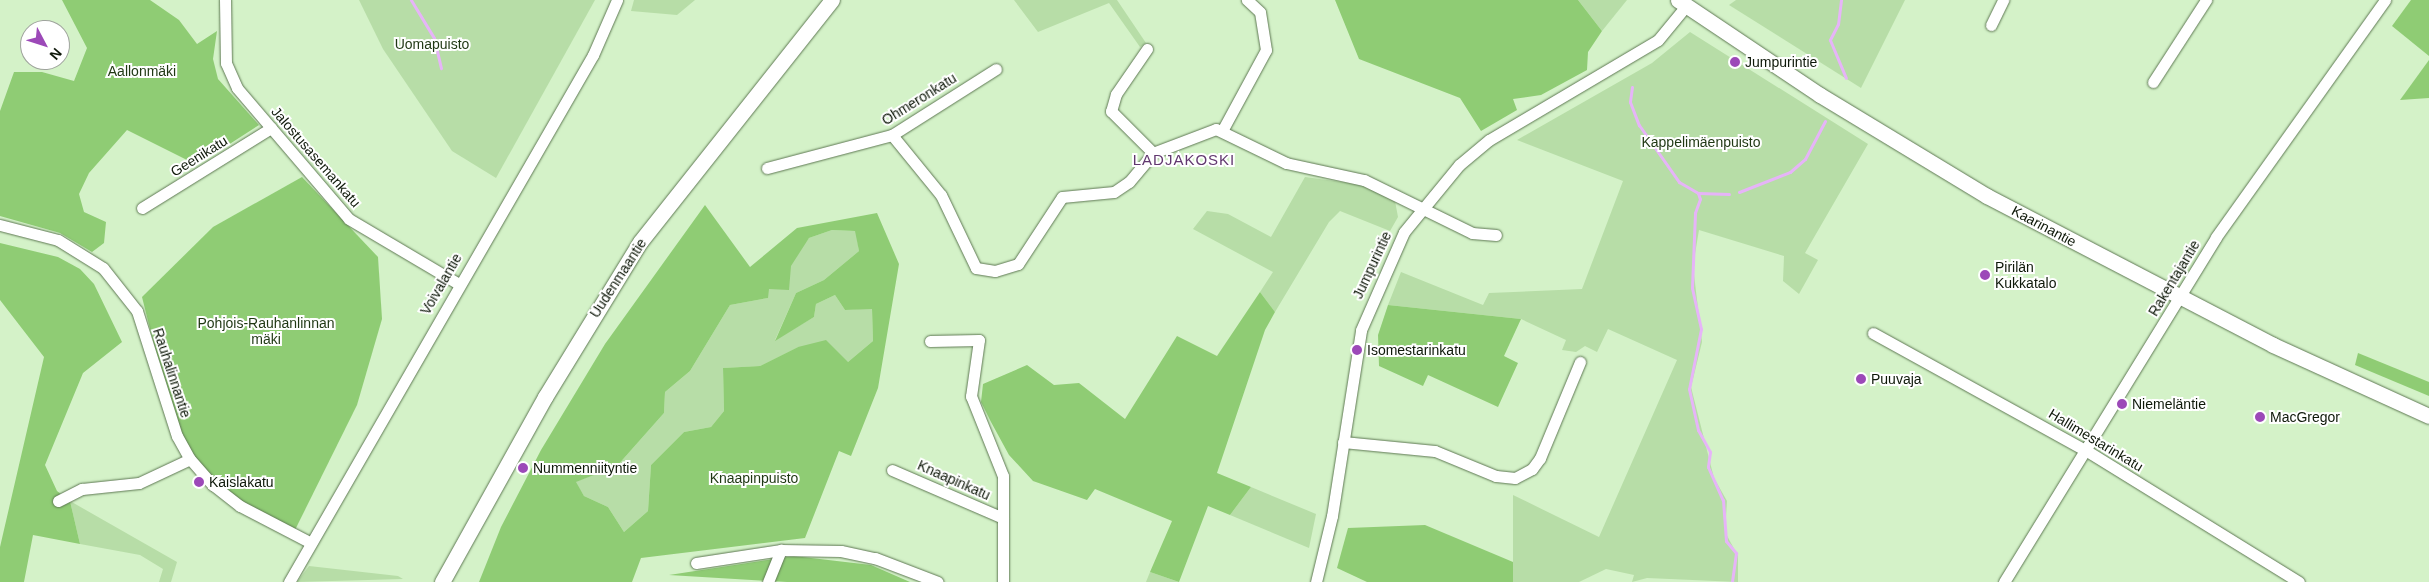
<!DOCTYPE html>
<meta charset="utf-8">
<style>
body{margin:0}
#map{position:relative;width:2429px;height:582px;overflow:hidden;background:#d4f2c8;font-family:Helvetica,sans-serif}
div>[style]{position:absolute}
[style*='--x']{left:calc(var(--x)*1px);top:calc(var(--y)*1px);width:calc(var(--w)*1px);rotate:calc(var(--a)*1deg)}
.green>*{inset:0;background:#b7dda7}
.forest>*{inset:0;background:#8fcc74}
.stream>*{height:3px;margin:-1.5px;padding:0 1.5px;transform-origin:1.5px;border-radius:1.5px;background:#e6b4f8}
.roads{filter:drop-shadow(0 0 1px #5e7853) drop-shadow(0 0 1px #5e7853)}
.minor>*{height:11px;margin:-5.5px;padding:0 5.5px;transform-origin:5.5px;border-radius:5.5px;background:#fff}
.major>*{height:15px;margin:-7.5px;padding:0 7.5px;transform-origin:7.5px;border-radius:7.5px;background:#fff}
.dots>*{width:14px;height:14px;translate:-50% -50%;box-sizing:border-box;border:2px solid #fff;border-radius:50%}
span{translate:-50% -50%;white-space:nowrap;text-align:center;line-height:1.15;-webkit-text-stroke:4px #fff;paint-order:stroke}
.park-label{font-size:14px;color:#1f3713}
.poi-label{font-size:14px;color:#0e1809}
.left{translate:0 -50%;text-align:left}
.street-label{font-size:14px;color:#0e1809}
.neighbourhood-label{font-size:15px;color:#61386f;letter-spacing:1px}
.north{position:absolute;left:20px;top:20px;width:50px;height:50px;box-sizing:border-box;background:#fff;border:1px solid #9fa39d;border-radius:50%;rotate:130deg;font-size:14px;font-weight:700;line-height:20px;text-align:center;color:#0e1809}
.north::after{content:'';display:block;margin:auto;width:18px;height:22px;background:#9c49b8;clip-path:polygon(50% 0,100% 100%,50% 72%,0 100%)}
</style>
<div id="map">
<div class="green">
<div style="clip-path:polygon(359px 0,595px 0,496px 178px,452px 151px,383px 49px)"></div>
<div style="clip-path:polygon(634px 0,695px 0,677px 15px,631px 11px)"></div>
<div style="clip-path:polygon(1014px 0,1117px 0,1146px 43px,1140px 47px,1109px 3px,1038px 32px)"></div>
<div style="clip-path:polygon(1578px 0,1627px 0,1602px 31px)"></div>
<div style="clip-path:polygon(1736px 0,1905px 0,1861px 88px,1729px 5px)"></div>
<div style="clip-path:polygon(1690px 32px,1868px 144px,1805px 253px,1818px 260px,1799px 294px,1783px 281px,1784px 256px,1699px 230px,1693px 266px,1702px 342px,1691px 387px,1714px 478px,1727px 501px,1725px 532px,1738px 556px,1738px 582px,1647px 578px,1632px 582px,1634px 575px,1606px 569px,1579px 582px,1513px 582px,1513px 495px,1599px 537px,1677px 360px,1608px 329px,1597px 352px,1585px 346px,1576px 352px,1562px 350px,1566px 340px,1521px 319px,1388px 305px,1401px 272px,1483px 305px,1489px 293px,1582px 289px,1623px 181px,1517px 140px,1652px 63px)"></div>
<div style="clip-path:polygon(1305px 177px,1364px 185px,1395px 201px,1398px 217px,1390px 231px,1340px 211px,1329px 222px,1275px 312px,1260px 292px,1273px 272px,1193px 229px,1207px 211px,1228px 214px,1271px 237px)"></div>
<div style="clip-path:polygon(832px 230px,856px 231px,859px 251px,824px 280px,796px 293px,775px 340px,814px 317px,816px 304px,835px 295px,845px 310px,872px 308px,873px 341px,848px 362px,798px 347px,760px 366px,723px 368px,724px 411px,711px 427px,684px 432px,651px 465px,648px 511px,624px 532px,608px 507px,584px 496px,575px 482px,617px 466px,664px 413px,665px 392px,690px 371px,730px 305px,768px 298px,768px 289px,809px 238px)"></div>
<div style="clip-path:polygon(1251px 487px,1316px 514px,1309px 548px,1230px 515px)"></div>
<div style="clip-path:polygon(70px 501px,177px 562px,171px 582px,159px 582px,163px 569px,140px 555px,80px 544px)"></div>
<div style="clip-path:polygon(309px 566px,398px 576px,403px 579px,297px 582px)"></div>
<div style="clip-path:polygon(1150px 572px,1179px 582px,1146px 582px)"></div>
</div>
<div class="forest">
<div style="clip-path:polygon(62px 0,150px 0,179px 20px,197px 44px,217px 31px,213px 59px,218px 79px,259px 125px,197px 165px,127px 130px,89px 173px,79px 194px,84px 212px,106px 222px,104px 243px,92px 252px,60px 233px,0 216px,0 111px,14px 72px,42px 72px,74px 81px,87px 48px)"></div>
<div style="clip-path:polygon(1335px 0,1578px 0,1602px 31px,1588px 52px,1587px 70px,1541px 95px,1513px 99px,1517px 110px,1481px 131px,1460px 98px,1359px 59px)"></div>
<div style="clip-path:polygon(2411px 0,2429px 0,2429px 56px,2392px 26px)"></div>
<div style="clip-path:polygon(2429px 60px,2429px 98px,2400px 100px)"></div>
<div style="clip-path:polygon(302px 177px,378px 257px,382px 319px,357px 405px,294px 532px,213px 485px,177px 436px,142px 297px,213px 227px)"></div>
<div style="clip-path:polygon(evenodd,705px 205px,750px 267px,797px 228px,877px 213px,899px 264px,878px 388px,851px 456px,839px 451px,805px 538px,641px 558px,632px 582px,479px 582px,501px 527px,541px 450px,605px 344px,705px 205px,832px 230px,855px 231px,859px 251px,824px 280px,796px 293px,775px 341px,814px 317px,816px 304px,835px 295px,845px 310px,872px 309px,873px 341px,848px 362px,826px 340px,798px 347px,760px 366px,723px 368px,724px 411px,711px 427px,684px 432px,651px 465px,648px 511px,624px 532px,608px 507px,584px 496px,576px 482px,617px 466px,664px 413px,665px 392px,690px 371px,730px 305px,768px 298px,769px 289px,789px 290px,791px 266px,809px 238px,832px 230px)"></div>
<div style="clip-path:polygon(0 243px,58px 257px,80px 269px,94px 284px,122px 342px,83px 373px,45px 465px,57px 491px,70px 501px,80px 544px,33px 535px,24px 582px,0 582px,0 547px,44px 357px,0 300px)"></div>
<div style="clip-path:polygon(1260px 292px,1275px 312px,1265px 330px,1217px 473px,1251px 487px,1230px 515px,1208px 506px,1179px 582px,1150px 572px,1172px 521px,1095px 489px,1087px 500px,1033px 481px,1009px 455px,991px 422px,981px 402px,983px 384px,1027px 365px,1054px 385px,1079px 383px,1125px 419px,1177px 336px,1217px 356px)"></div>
<div style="clip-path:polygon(1388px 305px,1521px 319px,1504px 356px,1518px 363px,1498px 407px,1428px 375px,1423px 386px,1379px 366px,1378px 335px)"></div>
<div style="clip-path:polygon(2358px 353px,2429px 382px,2429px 396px,2355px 365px)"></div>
<div style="clip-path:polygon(1425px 525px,1513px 562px,1513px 582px,1367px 582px,1337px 568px,1348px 528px)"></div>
<div style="clip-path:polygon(794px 556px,871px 565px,910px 582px,787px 582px,669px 575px)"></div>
</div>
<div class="stream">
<div style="--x:411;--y:0;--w:44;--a:58.8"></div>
<div style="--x:434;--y:38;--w:31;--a:77"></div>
<div style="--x:1841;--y:0;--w:24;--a:97"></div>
<div style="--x:1838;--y:24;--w:18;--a:117"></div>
<div style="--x:1830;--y:40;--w:41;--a:67.2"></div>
<div style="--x:1632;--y:87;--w:15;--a:98"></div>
<div style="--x:1630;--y:102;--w:25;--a:69"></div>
<div style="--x:1639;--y:125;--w:70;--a:54.9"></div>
<div style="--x:1679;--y:182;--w:22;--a:30"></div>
<div style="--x:1698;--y:193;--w:6;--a:72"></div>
<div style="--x:1700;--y:199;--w:15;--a:110"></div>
<div style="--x:1695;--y:213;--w:75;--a:92.3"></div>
<div style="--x:1692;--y:288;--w:42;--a:77.6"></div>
<div style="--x:1701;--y:329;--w:61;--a:101.3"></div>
<div style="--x:1689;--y:389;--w:42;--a:77.6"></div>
<div style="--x:1698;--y:430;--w:25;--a:61"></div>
<div style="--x:1710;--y:452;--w:15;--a:98"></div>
<div style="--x:1708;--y:467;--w:36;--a:66"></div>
<div style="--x:1723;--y:500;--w:41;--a:85.8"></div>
<div style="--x:1726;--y:541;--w:16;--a:50"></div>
<div style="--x:1736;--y:553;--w:29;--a:98"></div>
<div style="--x:1739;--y:192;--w:55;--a:-21.4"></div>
<div style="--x:1790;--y:172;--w:20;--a:-41"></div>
<div style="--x:1805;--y:159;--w:43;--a:-62.2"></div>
<div style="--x:1698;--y:193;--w:31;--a:2"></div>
</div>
<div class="roads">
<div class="minor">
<div style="--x:225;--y:0;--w:63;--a:89.1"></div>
<div style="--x:226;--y:63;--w:27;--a:66"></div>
<div style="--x:237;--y:88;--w:172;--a:49.5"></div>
<div style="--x:349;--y:219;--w:128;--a:30.6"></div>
<div style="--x:1991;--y:25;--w:28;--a:-64"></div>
<div style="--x:1147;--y:49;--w:55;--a:124.6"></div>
<div style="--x:1116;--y:94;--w:18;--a:106"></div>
<div style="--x:1111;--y:111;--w:59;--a:45"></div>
<div style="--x:2153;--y:82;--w:98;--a:-57.1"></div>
<div style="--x:1222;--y:131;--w:92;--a:-61.5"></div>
<div style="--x:1266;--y:50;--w:38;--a:-99"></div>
<div style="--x:1260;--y:12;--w:18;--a:-137"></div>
<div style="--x:892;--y:135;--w:77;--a:50.8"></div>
<div style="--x:941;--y:195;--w:81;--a:64.4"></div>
<div style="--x:976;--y:268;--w:19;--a:9"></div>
<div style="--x:995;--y:271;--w:24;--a:-17"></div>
<div style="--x:1018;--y:264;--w:80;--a:-56.7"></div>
<div style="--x:1062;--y:197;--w:52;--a:-5.5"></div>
<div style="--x:1114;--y:192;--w:18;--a:-34"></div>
<div style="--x:1129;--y:182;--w:38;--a:-50"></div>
<div style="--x:1153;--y:153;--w:67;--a:-20.9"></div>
<div style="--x:1216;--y:129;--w:78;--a:25.9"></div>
<div style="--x:1286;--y:163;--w:80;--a:12.3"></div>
<div style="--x:1364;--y:180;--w:120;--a:26.1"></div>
<div style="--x:1472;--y:233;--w:24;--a:5"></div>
<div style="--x:767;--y:168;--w:129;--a:-14.8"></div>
<div style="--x:892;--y:135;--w:123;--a:-32.4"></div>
<div style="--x:142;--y:208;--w:152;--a:-31.8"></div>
<div style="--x:0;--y:225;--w:60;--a:14.5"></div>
<div style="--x:58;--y:240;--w:53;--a:31.9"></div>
<div style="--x:103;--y:268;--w:55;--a:51.7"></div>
<div style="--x:137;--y:311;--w:131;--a:72.3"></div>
<div style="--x:177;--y:436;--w:26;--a:61"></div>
<div style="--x:190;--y:459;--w:35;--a:49"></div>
<div style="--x:213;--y:485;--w:34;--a:38"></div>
<div style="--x:240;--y:506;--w:80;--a:27.5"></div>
<div style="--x:1873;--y:333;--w:244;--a:28.9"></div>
<div style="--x:2087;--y:451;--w:249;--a:31.7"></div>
<div style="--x:930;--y:341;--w:49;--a:-1.2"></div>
<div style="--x:979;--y:340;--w:57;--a:98.1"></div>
<div style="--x:971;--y:396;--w:86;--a:68.2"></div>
<div style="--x:1003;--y:476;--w:106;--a:90"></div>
<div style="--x:1343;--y:442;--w:92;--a:5.6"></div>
<div style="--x:1435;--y:451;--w:66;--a:22.3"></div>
<div style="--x:1496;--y:476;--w:19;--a:6"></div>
<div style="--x:1515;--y:478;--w:19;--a:-28"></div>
<div style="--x:1532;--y:469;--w:14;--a:-54"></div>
<div style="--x:1540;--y:458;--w:104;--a:-67.4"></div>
<div style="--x:892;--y:470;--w:121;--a:23.4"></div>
<div style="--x:58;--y:501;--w:27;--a:-27"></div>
<div style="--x:82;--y:489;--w:57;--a:-6"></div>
<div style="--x:139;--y:483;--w:56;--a:-25.2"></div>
<div style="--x:696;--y:563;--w:86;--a:-8.7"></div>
<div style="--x:781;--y:550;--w:60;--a:1"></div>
<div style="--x:841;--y:551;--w:35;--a:12"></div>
<div style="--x:875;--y:558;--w:67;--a:20.9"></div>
<div style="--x:289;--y:582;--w:608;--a:-60.02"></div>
<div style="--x:593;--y:55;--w:60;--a:-66.4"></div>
<div style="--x:768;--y:582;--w:35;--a:-68"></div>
<div style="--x:1316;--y:582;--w:68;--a:-76.4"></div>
<div style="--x:1332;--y:516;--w:188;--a:-81.1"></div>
<div style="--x:1361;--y:330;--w:107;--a:-66.3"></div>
<div style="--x:1404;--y:232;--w:87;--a:-50.6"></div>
<div style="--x:1459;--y:165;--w:39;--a:-40"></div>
<div style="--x:1489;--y:140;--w:196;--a:-30.6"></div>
<div style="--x:1658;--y:40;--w:44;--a:-50.5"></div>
<div style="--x:2004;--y:582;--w:405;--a:-58.4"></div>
<div style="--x:2216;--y:237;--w:291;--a:-54.5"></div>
</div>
<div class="major">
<div style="--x:1678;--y:0;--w:171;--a:33.8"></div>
<div style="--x:1820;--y:95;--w:195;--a:31.2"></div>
<div style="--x:1987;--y:196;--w:322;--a:27.5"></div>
<div style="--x:2273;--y:345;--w:171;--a:24.5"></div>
<div style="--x:442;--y:582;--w:212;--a:-60.9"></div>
<div style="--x:545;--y:397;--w:182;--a:-58.5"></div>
<div style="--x:640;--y:242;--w:309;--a:-51.6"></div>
</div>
</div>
<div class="dots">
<div style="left:1735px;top:62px;background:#9c49b8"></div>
<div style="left:1985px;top:275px;background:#9c49b8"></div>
<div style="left:1357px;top:350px;background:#9c49b8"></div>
<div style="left:1861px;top:379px;background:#9c49b8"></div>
<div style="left:2122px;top:404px;background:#9c49b8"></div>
<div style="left:2260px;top:417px;background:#9c49b8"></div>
<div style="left:523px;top:468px;background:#9c49b8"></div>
<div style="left:199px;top:482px;background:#9c49b8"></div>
</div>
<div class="park-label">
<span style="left:432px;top:44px">Uomapuisto</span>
<span style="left:142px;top:71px">Aallonmäki</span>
<span style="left:1701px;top:142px">Kappelimäenpuisto</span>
<span style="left:266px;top:331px">Pohjois-Rauhanlinnan<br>mäki</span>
<span style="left:754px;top:478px">Knaapinpuisto</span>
</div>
<div class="poi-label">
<span class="left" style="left:1745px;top:62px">Jumpurintie</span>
<span class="left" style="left:1995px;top:275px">Pirilän<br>Kukkatalo</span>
<span class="left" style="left:1367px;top:350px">Isomestarinkatu</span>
<span class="left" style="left:1871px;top:379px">Puuvaja</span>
<span class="left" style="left:2132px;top:404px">Niemeläntie</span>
<span class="left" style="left:2270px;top:417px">MacGregor</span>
<span class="left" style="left:533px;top:468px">Nummenniityntie</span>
<span class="left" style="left:209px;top:482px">Kaislakatu</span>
</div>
<div class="street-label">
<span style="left:919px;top:99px;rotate:-32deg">Ohmeronkatu</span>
<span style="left:199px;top:156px;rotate:-32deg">Geenikatu</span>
<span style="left:316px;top:157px;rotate:49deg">Jalostusasemankatu</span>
<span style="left:2044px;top:226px;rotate:28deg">Kaarinantie</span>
<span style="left:1372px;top:265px;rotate:-65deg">Jumpurintie</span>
<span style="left:618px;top:278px;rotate:-57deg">Uudenmaantie</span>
<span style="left:2174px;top:278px;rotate:-59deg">Rakentajantie</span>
<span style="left:441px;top:284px;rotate:-60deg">Voivalantie</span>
<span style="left:172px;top:373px;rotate:72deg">Rauhalinnantie</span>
<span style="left:2096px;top:440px;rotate:31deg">Hallimestarinkatu</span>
<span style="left:954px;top:480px;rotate:24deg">Knaapinkatu</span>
</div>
<div class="neighbourhood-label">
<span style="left:1184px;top:160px">LADJAKOSKI</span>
</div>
<div class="north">N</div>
</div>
